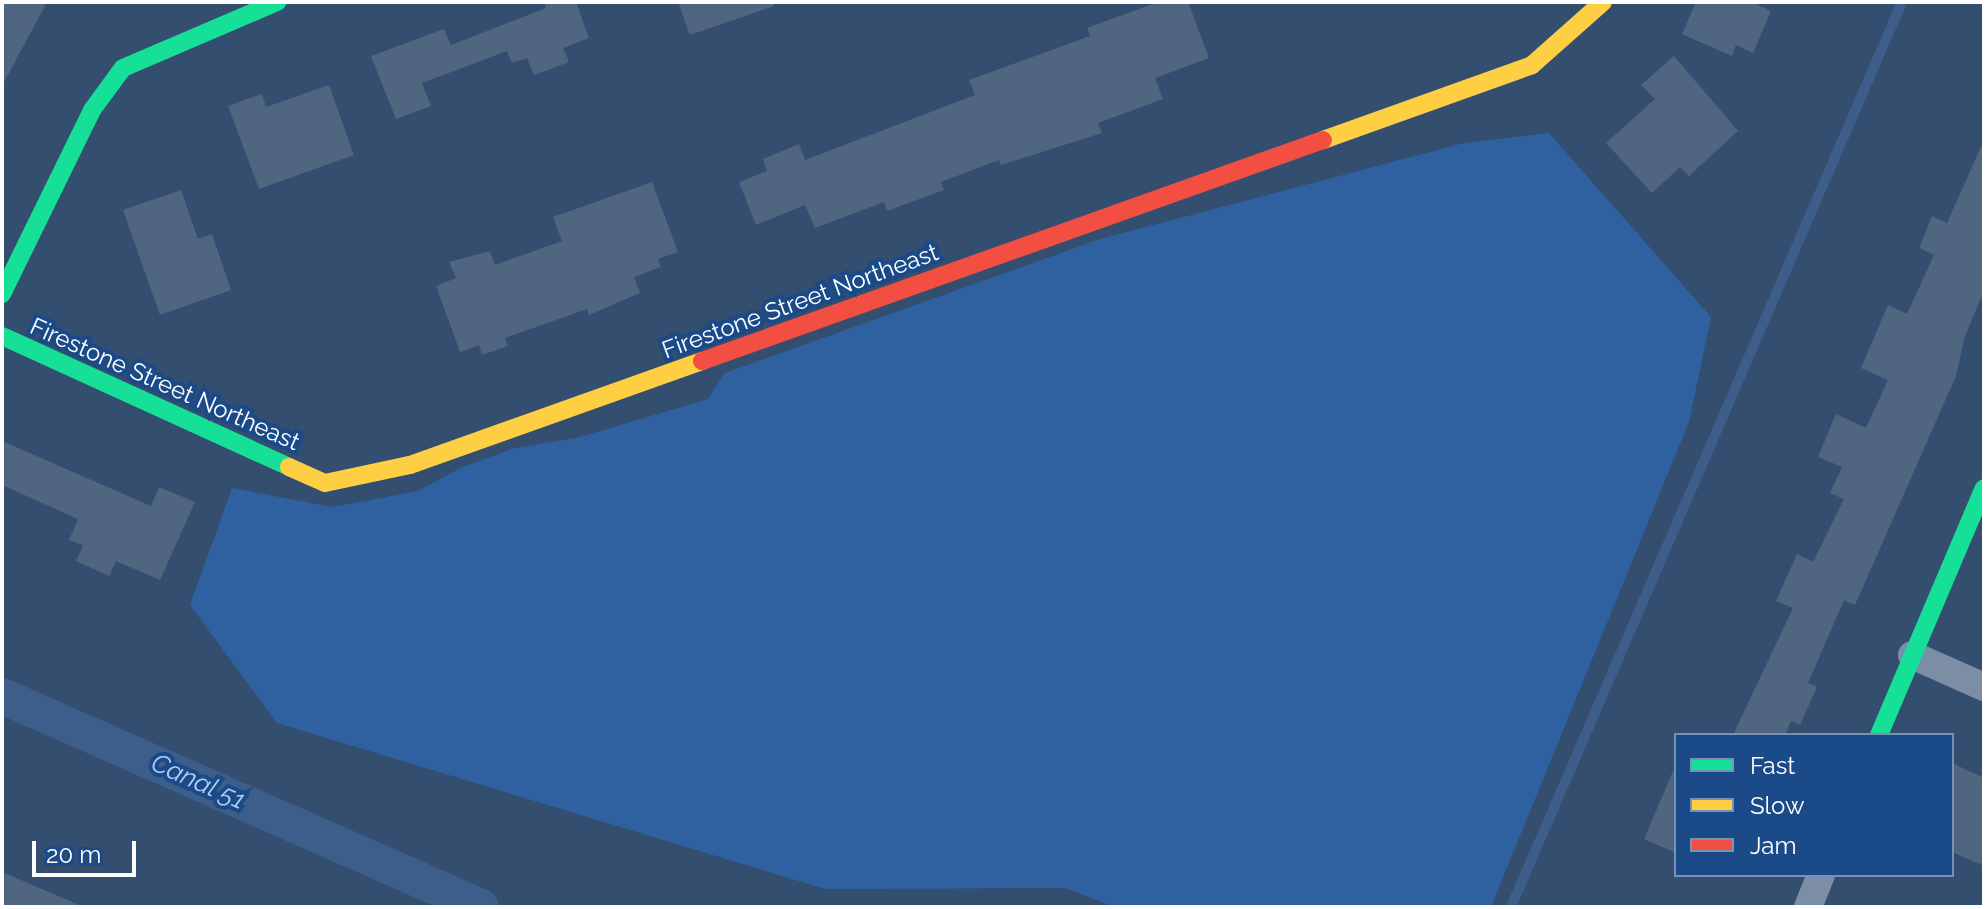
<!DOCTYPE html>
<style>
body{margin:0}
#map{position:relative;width:1986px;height:909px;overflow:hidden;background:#344e70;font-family:Raleway,sans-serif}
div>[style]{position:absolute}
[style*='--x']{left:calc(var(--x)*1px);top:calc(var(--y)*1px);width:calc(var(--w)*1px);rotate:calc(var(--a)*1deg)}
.green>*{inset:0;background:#2f609f}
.stream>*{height:10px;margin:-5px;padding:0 5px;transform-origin:5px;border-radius:5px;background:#3d5e8a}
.canal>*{height:36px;margin:-18px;padding:0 18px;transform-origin:18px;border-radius:18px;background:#3d5e8a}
.building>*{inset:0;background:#506580}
.street>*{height:28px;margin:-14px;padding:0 14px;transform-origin:14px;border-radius:14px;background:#7b8ea5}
.fast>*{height:18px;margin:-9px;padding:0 9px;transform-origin:9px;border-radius:9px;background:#16e098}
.slow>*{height:18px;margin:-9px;padding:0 9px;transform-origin:9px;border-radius:9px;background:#ffcf43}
.jam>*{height:18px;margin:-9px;padding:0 9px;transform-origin:9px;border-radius:9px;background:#f24e42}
span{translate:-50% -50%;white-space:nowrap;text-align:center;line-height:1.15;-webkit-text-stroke:8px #1b4a88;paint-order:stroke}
.street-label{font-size:24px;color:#fff}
.water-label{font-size:26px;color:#b0cef3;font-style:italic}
.frame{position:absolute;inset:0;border:4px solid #fff;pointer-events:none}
.legend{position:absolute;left:1674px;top:733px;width:280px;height:144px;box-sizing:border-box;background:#1b4a88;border:2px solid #7692b8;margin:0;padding:10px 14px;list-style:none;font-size:24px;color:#fff}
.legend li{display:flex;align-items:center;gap:16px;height:40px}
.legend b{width:40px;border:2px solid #7692b8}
.scale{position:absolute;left:32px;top:841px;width:104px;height:36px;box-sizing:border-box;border:4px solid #fff;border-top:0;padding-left:10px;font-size:24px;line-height:28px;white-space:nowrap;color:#fff;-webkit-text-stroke:6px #1b4a88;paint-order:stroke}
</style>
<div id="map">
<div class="green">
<div style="clip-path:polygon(1549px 133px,1711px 317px,1689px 422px,1491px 907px,1115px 907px,1065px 888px,825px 889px,277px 723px,190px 605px,232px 488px,333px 507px,418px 491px,460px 468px,515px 448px,580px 437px,708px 399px,725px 373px,1100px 239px,1464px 143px)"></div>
</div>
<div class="stream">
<div style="--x:1511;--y:907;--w:986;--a:-66.63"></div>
</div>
<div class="canal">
<div style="--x:2;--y:696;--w:523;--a:23.77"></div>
</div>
<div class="building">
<div style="clip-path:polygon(2px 2px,47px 2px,2px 86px)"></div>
<div style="clip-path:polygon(544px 2px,576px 2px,589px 38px,563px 48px,569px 62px,534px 75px,527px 58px,512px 63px,507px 51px,422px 83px,431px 106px,396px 119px,371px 56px,444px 29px,451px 45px,546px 8px)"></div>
<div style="clip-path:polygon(678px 2px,773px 2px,774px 6px,690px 35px)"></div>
<div style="clip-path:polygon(1158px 2px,1188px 2px,1209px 58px,1155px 78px,1163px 99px,1098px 123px,1102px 133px,1001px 165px,999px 160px,941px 182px,944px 190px,887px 211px,884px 202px,815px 228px,805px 205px,756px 225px,739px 182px,767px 171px,763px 159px,799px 144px,805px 160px,975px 95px,969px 80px,1090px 36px,1087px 28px)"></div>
<div style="clip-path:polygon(1696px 2px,1752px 2px,1771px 11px,1753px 53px,1736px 45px,1732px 56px,1682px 34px)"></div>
<div style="clip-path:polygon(1674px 56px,1738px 131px,1689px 176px,1680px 167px,1652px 193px,1606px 143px,1655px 99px,1641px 85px)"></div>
<div style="clip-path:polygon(329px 85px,354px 155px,259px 189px,228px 106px,262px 94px,266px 107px)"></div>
<div style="clip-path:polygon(1984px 140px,1984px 291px,1965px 336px,1956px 376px,1855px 605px,1844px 600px,1808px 683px,1817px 687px,1800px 725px,1791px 721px,1785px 735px,1733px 735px,1793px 608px,1776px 601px,1797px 554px,1813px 562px,1844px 499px,1830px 493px,1842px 467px,1818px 457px,1836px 414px,1866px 428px,1888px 380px,1861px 368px,1888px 305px,1907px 314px,1934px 255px,1919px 248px,1932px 216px,1947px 223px)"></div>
<div style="clip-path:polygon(652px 182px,678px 252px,658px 259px,661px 267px,634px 277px,640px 293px,589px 315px,587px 309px,505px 338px,508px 346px,482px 355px,479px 345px,460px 352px,436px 286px,456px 278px,449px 262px,490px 251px,495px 265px,562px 241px,553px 217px)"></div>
<div style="clip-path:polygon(181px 190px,198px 239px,212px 234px,231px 290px,160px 315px,123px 210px)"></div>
<div style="clip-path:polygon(2px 441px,151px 506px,159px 487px,195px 502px,160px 580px,116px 561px,109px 576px,76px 561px,83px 545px,69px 540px,78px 519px,2px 485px)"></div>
<div style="clip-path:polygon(1952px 763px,1984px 778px,1984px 866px,1952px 852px)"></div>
<div style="clip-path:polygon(1676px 764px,1676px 853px,1644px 839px)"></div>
<div style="clip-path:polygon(2px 872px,84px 907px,2px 907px)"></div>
</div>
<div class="street">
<div style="--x:1912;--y:655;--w:79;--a:24"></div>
<div style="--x:1808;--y:907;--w:35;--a:-68"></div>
</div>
<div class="fast">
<div style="--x:2;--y:294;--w:205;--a:-63.9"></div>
<div style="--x:92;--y:110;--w:52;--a:-53.6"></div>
<div style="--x:123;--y:68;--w:168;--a:-23.2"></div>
<div style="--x:2;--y:336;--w:315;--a:24.5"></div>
<div style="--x:1879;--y:735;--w:268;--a:-67"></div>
</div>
<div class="slow">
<div style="--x:1323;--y:140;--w:222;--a:-19.7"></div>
<div style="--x:1532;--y:65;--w:95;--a:-41.6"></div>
<div style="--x:289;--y:467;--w:39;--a:24"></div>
<div style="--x:325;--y:483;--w:87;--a:-12"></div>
<div style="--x:410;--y:465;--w:310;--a:-19.6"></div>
</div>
<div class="jam">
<div style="--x:702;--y:361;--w:659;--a:-19.59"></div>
</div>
<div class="street-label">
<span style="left:800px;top:301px;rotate:-20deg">Firestone Street Northeast</span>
<span style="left:165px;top:384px;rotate:24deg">Firestone Street Northeast</span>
</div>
<div class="water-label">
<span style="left:198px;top:782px;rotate:24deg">Canal 51</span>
</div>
<div class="frame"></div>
<ul class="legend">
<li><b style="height:10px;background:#16e098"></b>Fast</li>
<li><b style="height:10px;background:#ffcf43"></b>Slow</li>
<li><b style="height:10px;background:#f24e42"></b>Jam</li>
</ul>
<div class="scale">20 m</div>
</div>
